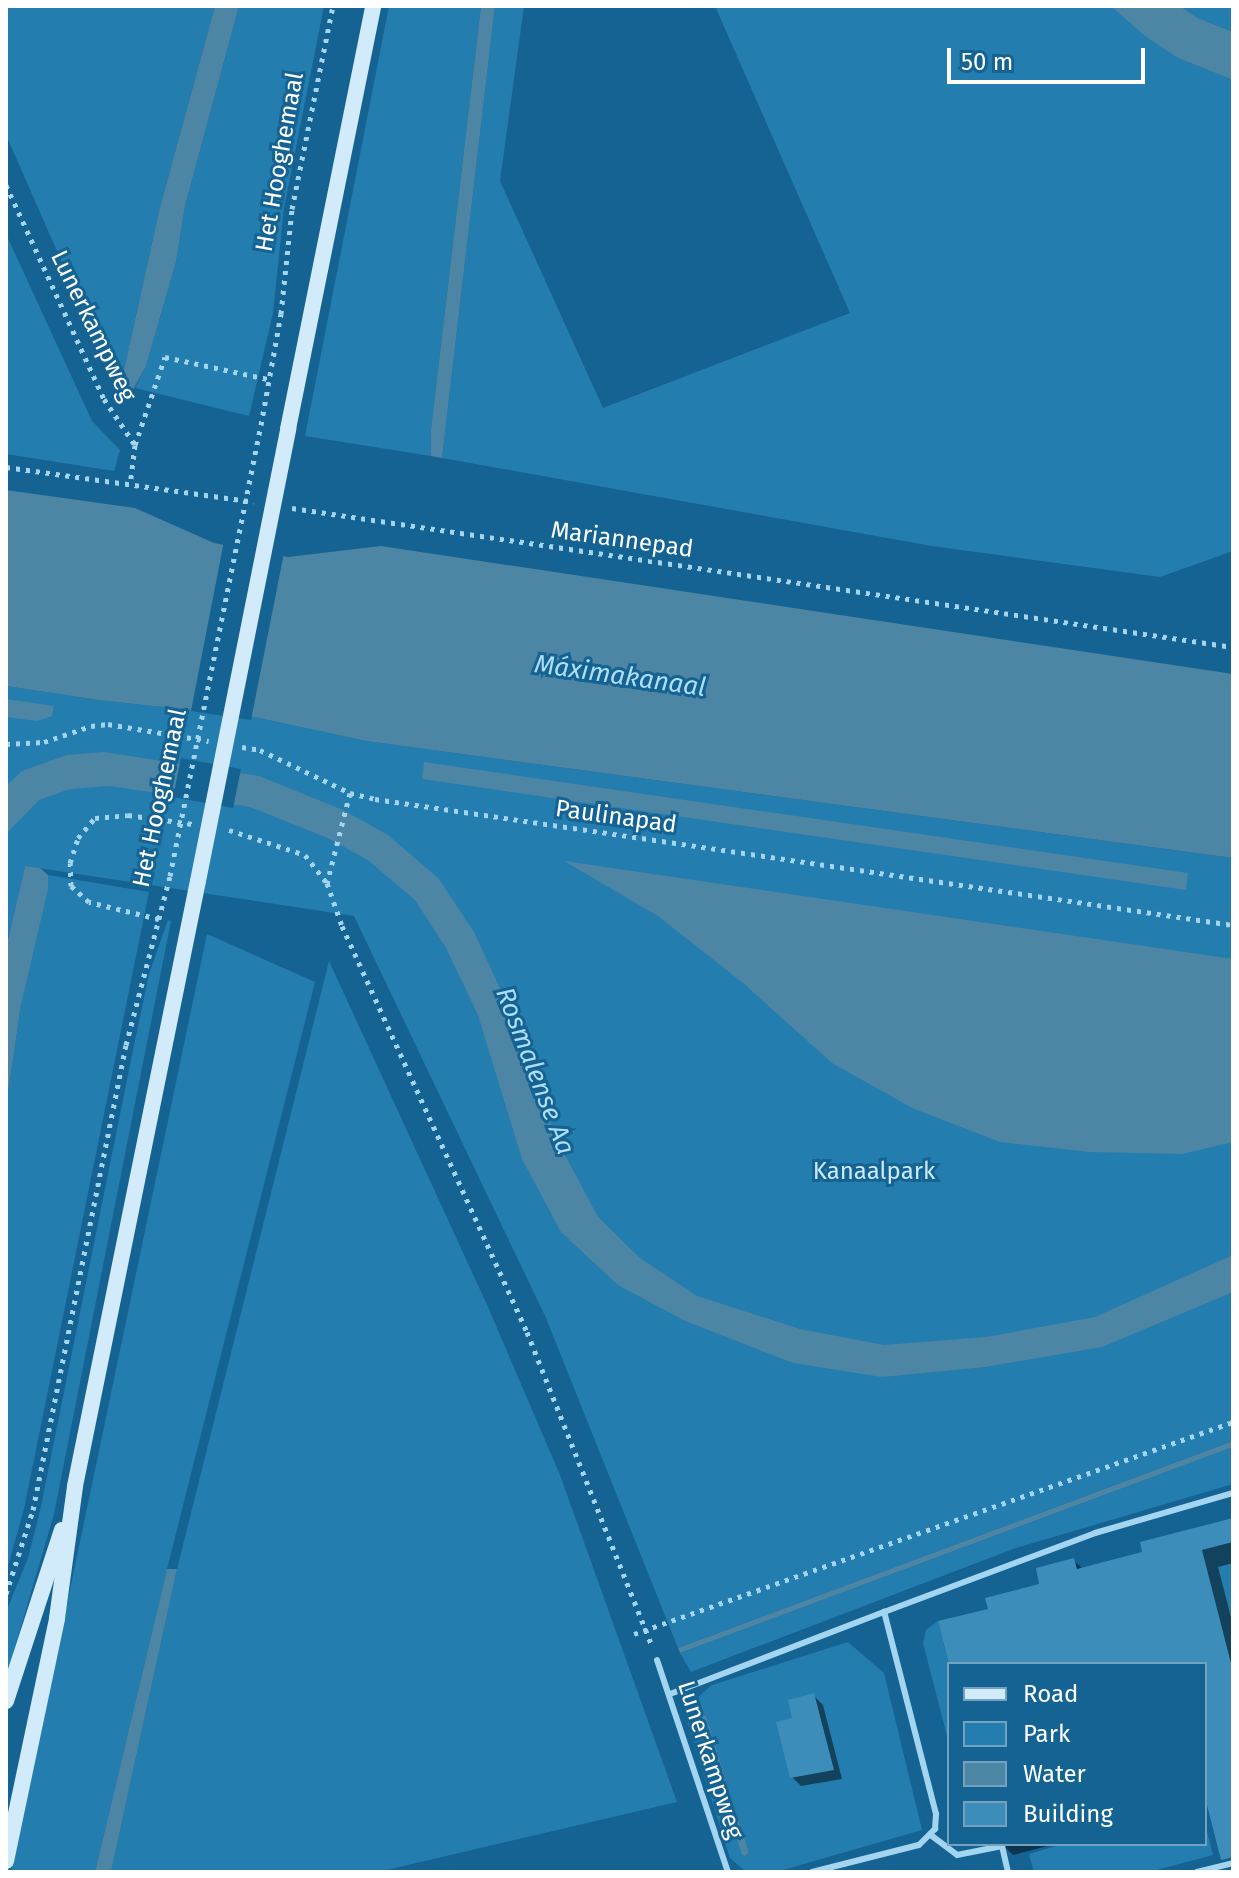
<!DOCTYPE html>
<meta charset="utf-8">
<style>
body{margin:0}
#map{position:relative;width:1239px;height:1878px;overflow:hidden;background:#156392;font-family:"Fira Sans",sans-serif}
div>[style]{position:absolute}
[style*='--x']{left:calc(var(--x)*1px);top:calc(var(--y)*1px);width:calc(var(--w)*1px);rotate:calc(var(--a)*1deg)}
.green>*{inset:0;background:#247daf}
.water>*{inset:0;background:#4d85a5}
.pier>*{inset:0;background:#156392}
.shadow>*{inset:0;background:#0007}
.building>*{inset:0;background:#3d8dba}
.path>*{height:5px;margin-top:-2.5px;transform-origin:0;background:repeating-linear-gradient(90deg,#a3d5f1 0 4px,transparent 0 10px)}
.lane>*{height:6px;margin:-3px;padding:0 3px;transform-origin:3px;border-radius:3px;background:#a3d5f1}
.secondary>*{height:16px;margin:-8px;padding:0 8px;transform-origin:8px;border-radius:8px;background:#d1ebfb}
.path-bridge>*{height:5px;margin-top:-2.5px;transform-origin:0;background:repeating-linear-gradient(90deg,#a3d5f1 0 4px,transparent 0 10px)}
.secondary-bridge>*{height:16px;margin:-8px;padding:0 8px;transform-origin:8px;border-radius:8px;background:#d1ebfb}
span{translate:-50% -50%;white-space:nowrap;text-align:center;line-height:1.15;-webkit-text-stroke:6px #156392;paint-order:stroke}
.street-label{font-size:24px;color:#fff}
.park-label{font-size:24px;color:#caeafc}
.water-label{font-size:26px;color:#afdef8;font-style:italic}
.frame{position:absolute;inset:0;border:8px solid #fff;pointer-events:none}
.legend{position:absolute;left:947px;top:1662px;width:260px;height:184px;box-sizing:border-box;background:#156392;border:2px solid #73a1be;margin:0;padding:10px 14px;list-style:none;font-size:24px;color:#fff}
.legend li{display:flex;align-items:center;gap:16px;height:40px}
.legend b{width:40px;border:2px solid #73a1be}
.scale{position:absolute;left:947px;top:48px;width:198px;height:36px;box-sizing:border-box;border:4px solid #fff;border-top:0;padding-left:10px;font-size:24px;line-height:28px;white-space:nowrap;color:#fff;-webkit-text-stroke:6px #156392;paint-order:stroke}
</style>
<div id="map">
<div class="green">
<div style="clip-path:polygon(6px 6px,215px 6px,160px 207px,119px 392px,6px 135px)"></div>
<div style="clip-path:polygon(239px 6px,324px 6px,284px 208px,273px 313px,249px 416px,135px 388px,146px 366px,176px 262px,185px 206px)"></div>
<div style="clip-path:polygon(389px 6px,481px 6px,431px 429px,431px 456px,305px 436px)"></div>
<div style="clip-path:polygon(495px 6px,524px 6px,500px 181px,603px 408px,850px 313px,715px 6px,1111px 6px,1178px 58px,1233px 80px,1233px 551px,1160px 577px,932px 546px,442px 458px)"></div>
<div style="clip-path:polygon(1180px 6px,1233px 6px,1233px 32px,1198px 18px)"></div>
<div style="clip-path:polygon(6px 234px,92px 421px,120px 450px,114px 471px,6px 454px)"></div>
<div style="clip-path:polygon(6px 686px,98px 700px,254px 717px,366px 741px,1233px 858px,1233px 1441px,678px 1648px,546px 1318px,354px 916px,25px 866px,6px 948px)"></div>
<div style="clip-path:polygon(48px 875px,149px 892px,24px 1509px,6px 1573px,6px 1107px,21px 1005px)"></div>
<div style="clip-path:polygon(168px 920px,171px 921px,54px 1514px,6px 1678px,6px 1612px,28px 1558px,40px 1511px,134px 1045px,149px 974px)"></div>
<div style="clip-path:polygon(207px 934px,315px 982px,167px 1569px,95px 1872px,11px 1872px)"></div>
<div style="clip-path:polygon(329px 961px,488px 1307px,560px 1475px,677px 1802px,378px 1872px,111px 1872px,177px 1569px)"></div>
<div style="clip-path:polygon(1233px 1447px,1233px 1484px,1013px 1549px,691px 1672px,680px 1653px)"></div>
<div style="clip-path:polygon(1233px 1542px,1233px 1671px,1202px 1550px)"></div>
<div style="clip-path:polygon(938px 1621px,949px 1665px,949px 1744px,923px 1643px,926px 1630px)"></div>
<div style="clip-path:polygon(evenodd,848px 1642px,884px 1673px,922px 1830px,776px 1872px,746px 1872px,730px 1858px,686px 1719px,690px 1704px,712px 1685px,848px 1642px,701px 1715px,706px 1716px,749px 1853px,745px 1856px,742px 1855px,696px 1719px,701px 1715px)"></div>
<div style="clip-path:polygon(1205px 1823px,1213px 1855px,1149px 1872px,1034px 1872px,1029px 1854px,1063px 1844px,1205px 1844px)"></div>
</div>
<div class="water">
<div style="clip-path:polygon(215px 6px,239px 6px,185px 206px,176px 262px,146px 366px,127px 401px,119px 392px,160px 207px)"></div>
<div style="clip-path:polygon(481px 6px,495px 6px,442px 458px,431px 456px,431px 429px)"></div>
<div style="clip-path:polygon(1111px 6px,1180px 6px,1198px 18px,1233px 32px,1233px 80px,1178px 58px,1145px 36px)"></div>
<div style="clip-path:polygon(6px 490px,135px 508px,214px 543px,288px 557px,381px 546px,1233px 674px,1233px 858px,366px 741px,254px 717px,98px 700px,6px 686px)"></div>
<div style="clip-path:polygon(6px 699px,54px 706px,52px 716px,37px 721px,6px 717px)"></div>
<div style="clip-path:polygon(104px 752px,259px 776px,343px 810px,388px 835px,439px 879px,474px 932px,504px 997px,557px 1140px,598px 1217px,640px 1258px,697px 1296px,800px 1329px,884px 1345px,986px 1337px,1095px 1317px,1233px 1255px,1233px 1292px,1102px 1347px,985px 1367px,882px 1377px,793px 1363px,683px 1320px,618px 1285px,561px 1232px,522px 1159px,478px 1015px,446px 948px,415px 900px,369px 861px,330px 839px,250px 807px,110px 786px,70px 789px,39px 800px,6px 834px,6px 786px,22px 771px,67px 755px)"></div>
<div style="clip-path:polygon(424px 762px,1188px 873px,1186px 890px,422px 779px)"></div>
<div style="clip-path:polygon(564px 861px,1233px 959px,1233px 1142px,1182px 1154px,1090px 1152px,1000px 1142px,912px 1108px,832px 1063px,743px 983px,658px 916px)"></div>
<div style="clip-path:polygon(25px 866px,40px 868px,48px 875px,48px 889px,21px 1005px,6px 1107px,6px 948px)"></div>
<div style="clip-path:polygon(1233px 1441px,1233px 1447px,680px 1653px,678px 1648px)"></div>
<div style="clip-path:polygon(167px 1569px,177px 1569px,111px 1872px,95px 1872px)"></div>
<div style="clip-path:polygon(701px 1715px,706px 1716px,749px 1853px,745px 1856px,742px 1855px,696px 1718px)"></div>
</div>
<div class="pier">
<div style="clip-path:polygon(224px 541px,284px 553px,251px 720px,191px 711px)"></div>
<div style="clip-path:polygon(181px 758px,241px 769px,233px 808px,173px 797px)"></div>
</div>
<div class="shadow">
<div style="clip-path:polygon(1233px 1520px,1233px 1563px,1218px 1567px,1233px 1625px,1233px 1858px,1219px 1844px,1205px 1789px,1205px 1664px,951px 1664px,990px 1610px,1042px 1585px,1074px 1561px,1083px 1569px,1145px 1554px)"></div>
<div style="clip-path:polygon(814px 1696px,823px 1705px,842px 1779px,801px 1786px,792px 1777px,795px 1719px)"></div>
<div style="clip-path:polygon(1002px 1844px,1055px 1844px,1013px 1855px)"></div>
</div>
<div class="building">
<div style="clip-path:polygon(1233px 1518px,1233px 1542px,1202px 1550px,1233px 1671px,1233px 1857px,1221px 1860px,1205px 1797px,1205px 1664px,949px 1664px,938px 1621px,988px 1609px,985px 1598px,1039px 1584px,1036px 1568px,1074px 1558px,1077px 1569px,1142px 1552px,1140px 1542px)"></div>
<div style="clip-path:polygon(814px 1693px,834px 1770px,790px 1778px,776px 1722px,792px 1718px,788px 1700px)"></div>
</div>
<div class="path">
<div style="--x:6;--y:185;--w:235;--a:65.4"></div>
<div style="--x:104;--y:399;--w:55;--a:56"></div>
<div style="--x:135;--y:445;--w:38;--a:97"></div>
<div style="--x:261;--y:425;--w:113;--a:-79.8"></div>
<div style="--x:281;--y:314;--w:106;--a:-84"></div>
<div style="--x:292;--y:209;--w:207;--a:-78.6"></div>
<div style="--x:135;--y:445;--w:93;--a:-71.2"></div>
<div style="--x:165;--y:357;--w:105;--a:12.1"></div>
<div style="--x:6;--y:467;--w:250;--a:8"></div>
<div style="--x:292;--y:508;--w:951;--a:8.4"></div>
<div style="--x:6;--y:744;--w:38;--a:-3"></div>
<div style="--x:44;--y:742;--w:50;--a:-18.8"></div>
<div style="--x:91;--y:726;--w:17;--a:-7"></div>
<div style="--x:108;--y:724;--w:102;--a:9.6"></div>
<div style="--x:242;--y:747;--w:18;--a:9"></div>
<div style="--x:260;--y:750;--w:100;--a:25.5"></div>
<div style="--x:350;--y:793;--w:26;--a:13"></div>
<div style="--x:375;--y:799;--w:867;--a:8.35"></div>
<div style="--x:350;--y:793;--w:93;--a:104.3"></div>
<div style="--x:327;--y:883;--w:46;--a:70.8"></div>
<div style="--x:342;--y:926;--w:446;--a:65.5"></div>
<div style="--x:527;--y:1332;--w:338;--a:68.3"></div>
<div style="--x:229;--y:830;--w:80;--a:18.2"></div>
<div style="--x:305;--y:855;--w:34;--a:52"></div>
<div style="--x:159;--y:919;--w:72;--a:-166.3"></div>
<div style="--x:89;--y:902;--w:24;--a:-138"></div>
<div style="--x:71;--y:886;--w:23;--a:-92"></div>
<div style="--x:70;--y:863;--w:26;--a:-72"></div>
<div style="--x:78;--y:838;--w:26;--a:-50"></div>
<div style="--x:95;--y:818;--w:33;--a:-5"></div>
<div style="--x:128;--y:815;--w:65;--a:8"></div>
<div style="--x:6;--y:1594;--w:88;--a:-72.2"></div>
<div style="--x:33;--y:1510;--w:474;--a:-78.7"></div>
<div style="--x:126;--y:1045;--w:175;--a:-75.4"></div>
<div style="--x:634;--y:1634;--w:635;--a:-19.49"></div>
</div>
<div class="lane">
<div style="--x:657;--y:1660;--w:224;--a:71.5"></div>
<div style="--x:670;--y:1694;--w:229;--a:-21"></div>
<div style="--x:932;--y:1836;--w:31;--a:37"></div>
<div style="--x:957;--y:1855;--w:46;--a:-11.3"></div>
<div style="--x:1002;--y:1846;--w:27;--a:77"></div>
<div style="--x:812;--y:1872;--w:110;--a:-14.2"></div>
<div style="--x:919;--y:1845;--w:23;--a:-45"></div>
<div style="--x:935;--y:1829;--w:15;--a:-86"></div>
<div style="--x:936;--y:1814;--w:209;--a:-104.4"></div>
<div style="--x:884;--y:1612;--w:225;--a:-20.5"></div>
<div style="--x:1095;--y:1533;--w:144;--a:-16.2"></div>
<div style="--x:1197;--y:1872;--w:37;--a:-14"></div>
</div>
<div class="secondary">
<div style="--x:288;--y:429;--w:431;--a:-78.6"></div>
<div style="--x:6;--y:1701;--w:180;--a:-71.9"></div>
<div style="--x:6;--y:1861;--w:248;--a:-78.1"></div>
<div style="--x:57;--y:1618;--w:133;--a:-82.2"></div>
<div style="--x:75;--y:1486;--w:617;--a:-78.51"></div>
</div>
<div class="path-bridge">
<div style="--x:170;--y:876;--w:460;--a:-78.6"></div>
</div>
<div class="secondary-bridge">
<div style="--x:198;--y:881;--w:461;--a:-78.7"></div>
</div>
<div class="street-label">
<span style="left:280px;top:162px;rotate:-80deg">Het Hooghemaal</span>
<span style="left:93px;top:326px;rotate:64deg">Lunerkampweg</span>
<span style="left:622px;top:540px;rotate:8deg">Mariannepad</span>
<span style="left:160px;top:798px;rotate:-78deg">Het Hooghemaal</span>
<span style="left:616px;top:817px;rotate:8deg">Paulinapad</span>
<span style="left:710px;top:1760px;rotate:72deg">Lunerkampweg</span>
</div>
<div class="park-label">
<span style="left:874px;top:1172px">Kanaalpark</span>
</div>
<div class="water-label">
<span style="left:620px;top:676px;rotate:8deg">Máximakanaal</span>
<span style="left:535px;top:1071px;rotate:69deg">Rosmalense Aa</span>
</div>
<div class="frame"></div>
<ul class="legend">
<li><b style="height:10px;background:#d1ebfb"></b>Road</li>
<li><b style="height:22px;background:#247daf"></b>Park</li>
<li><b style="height:22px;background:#4d85a5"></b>Water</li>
<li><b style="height:22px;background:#3d8dba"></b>Building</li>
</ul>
<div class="scale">50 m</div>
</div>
